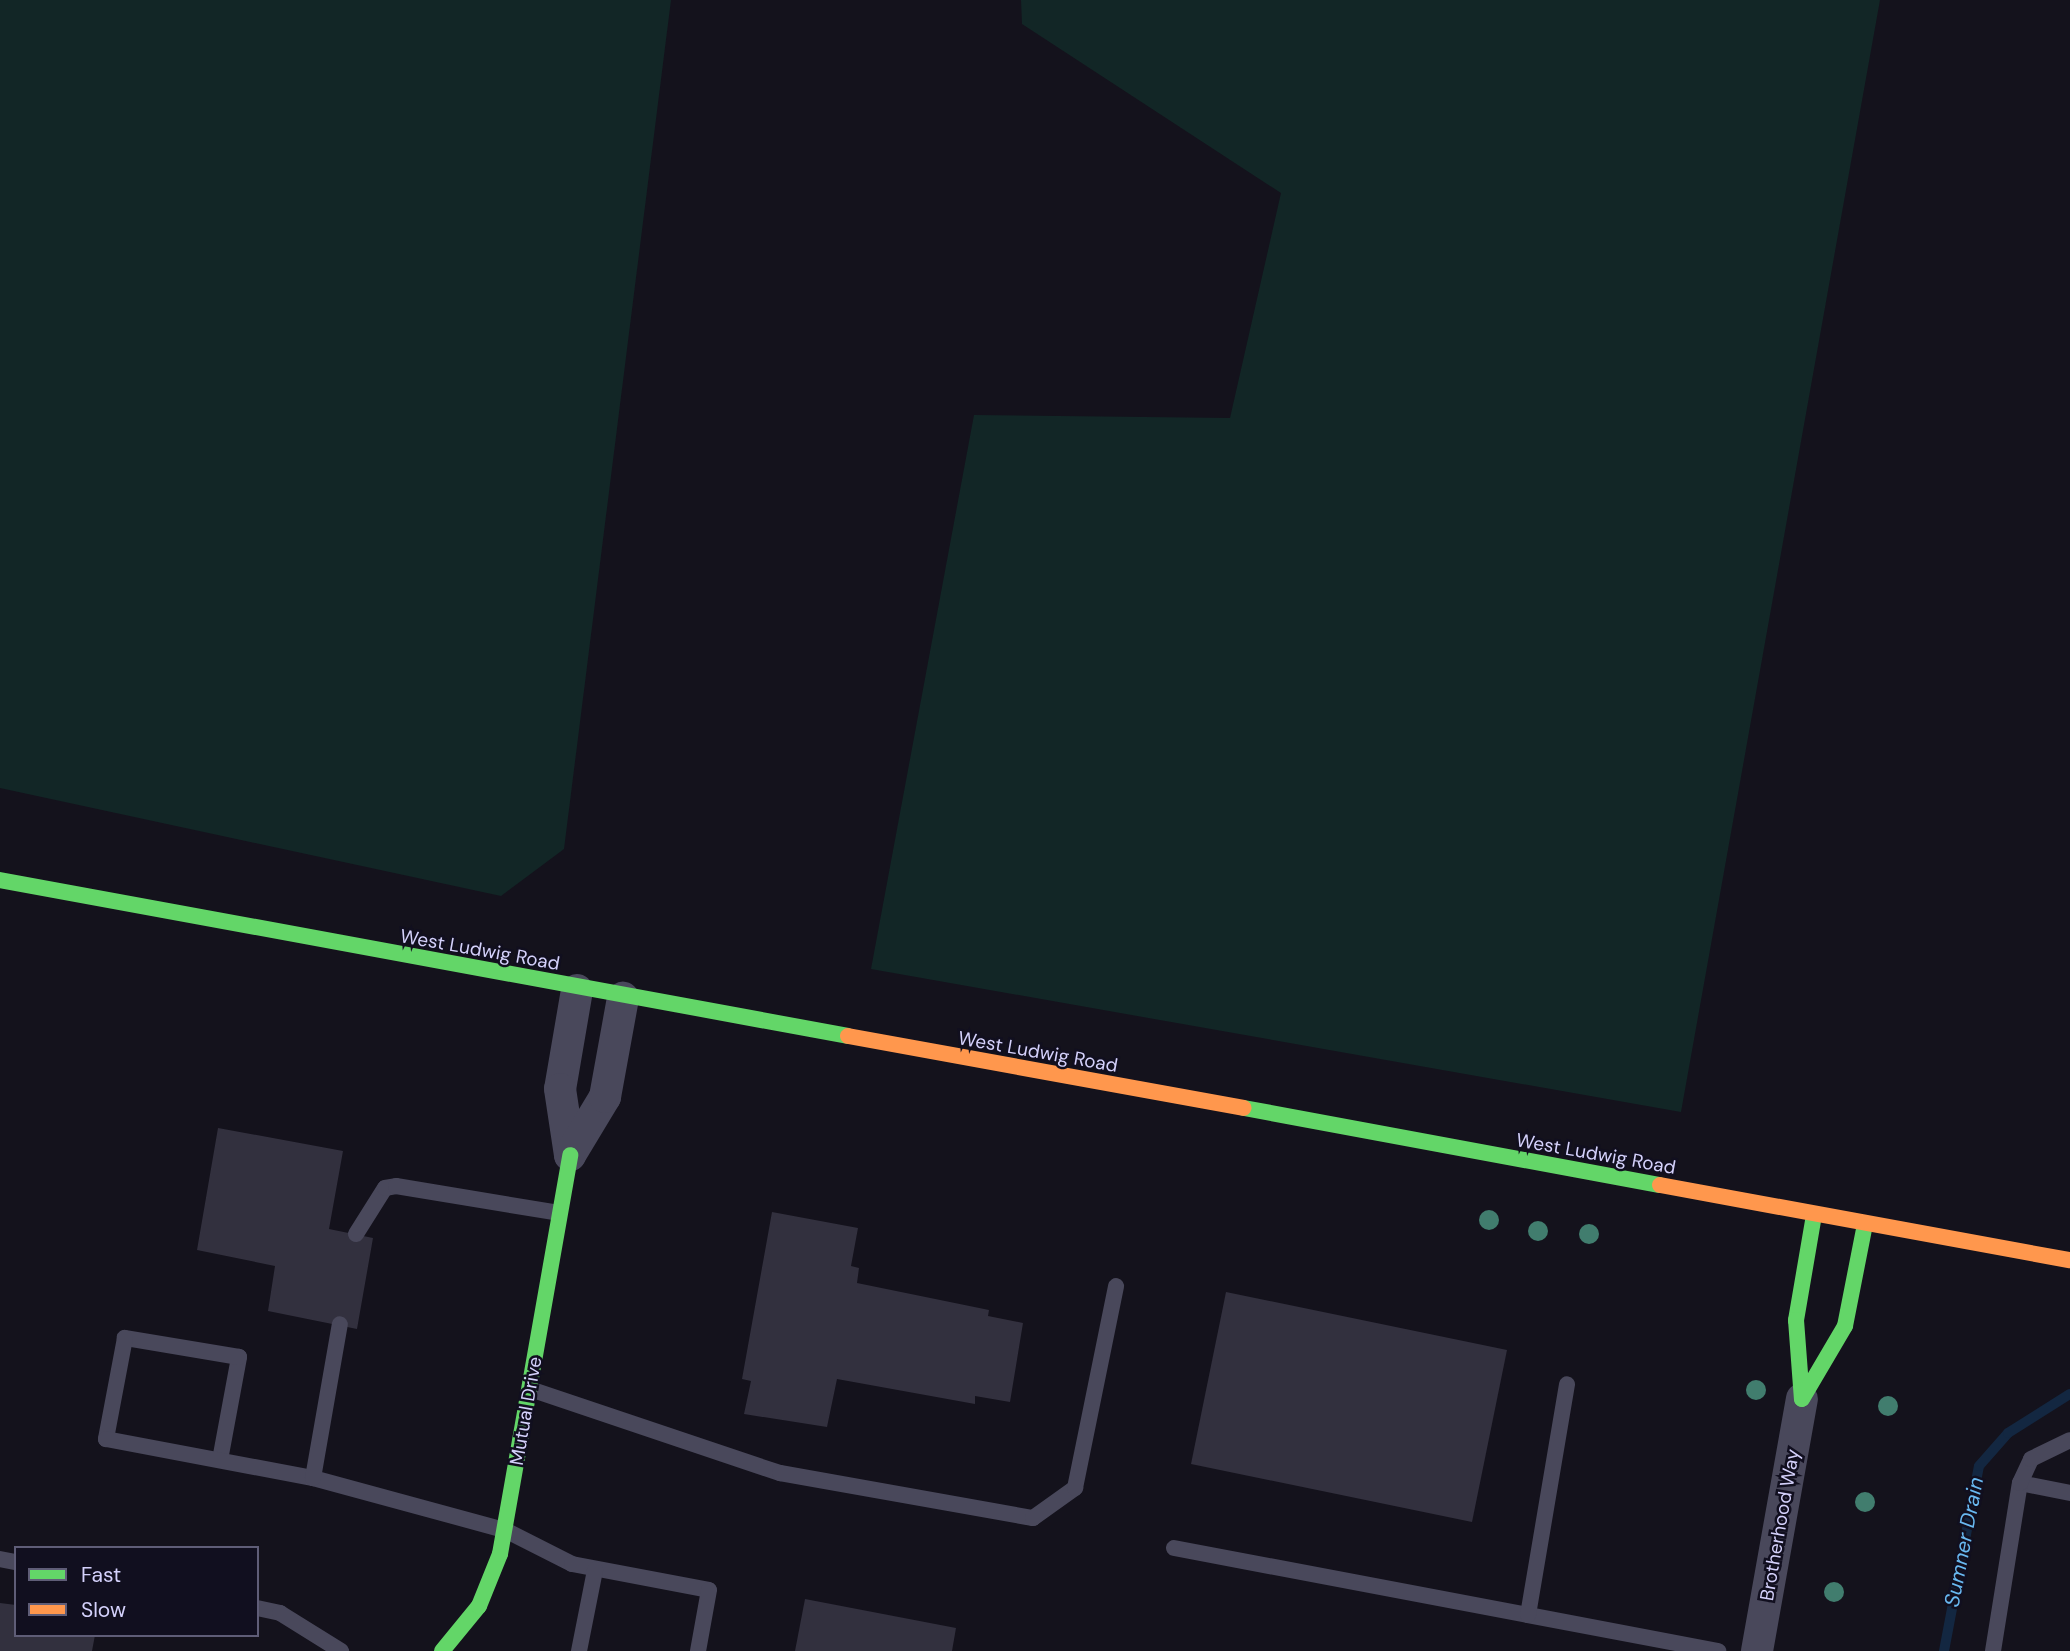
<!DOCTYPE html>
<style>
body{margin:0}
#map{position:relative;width:2070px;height:1651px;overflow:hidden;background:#14121c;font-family:"DM Sans",sans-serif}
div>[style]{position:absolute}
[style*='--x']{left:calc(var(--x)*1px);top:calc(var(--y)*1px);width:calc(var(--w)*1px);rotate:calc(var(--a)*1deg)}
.green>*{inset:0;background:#122626}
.stream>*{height:10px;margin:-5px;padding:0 5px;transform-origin:5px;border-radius:5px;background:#132741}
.building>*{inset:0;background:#32303e}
.lane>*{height:16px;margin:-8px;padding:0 8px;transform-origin:8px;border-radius:8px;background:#49485b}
.street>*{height:32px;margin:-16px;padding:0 16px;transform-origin:16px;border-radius:16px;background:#49485b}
.fast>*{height:16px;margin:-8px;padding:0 8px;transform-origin:8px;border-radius:8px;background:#63d668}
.slow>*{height:16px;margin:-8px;padding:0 8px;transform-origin:8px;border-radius:8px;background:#ff974d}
.trees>*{width:20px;height:20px;margin:-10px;border-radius:50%;background:#417d6e}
span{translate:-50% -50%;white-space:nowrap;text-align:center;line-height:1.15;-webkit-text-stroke:5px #110f1f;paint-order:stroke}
.street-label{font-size:19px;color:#d4d1fb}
.water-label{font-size:21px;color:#69b9f1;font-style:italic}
.legend{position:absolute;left:14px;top:1546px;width:245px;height:91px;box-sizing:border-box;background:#110f1f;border:2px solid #5f5d77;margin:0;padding:9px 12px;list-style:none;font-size:21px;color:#d4d1fb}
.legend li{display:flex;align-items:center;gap:14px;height:35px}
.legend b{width:35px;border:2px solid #5f5d77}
</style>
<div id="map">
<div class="green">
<div style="clip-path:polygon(0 0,671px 0,564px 849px,501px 896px,0 788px)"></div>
<div style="clip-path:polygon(1021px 0,1880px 0,1681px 1112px,871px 969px,974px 415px,1230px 418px,1281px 193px,1022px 24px)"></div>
</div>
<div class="stream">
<div style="--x:1944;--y:1651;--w:188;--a:-79.3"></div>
<div style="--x:1979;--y:1466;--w:44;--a:-48.7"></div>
<div style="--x:2008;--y:1433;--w:73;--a:-32.2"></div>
</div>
<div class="building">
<div style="clip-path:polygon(218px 1128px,343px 1151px,329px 1229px,373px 1238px,357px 1329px,268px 1311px,275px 1266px,197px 1250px)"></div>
<div style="clip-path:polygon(772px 1212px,858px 1228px,851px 1266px,859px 1268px,857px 1283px,989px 1310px,988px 1316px,1023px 1323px,1010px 1402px,975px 1396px,975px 1404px,837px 1379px,827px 1427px,744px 1414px,751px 1381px,742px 1379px)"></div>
<div style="clip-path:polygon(1226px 1292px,1507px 1350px,1472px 1522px,1191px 1464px)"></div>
<div style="clip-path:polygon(805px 1599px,956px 1628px,952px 1651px,795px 1651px)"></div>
<div style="clip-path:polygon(0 1603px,16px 1605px,16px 1635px,95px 1635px,92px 1651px,0 1651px)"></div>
</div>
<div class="lane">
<div style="--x:356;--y:1234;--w:54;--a:-57.8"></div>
<div style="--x:385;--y:1188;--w:11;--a:-10"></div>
<div style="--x:396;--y:1186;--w:165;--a:9.4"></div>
<div style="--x:530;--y:1389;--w:264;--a:18.6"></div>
<div style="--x:780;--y:1473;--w:257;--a:10.1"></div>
<div style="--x:1033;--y:1518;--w:52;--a:-35.5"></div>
<div style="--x:1075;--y:1488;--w:206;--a:-78.5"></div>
<div style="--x:220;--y:1460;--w:105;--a:-79.5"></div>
<div style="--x:239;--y:1357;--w:116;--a:-170.5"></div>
<div style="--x:125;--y:1338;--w:103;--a:100.7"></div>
<div style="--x:106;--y:1439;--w:211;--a:10.7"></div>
<div style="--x:313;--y:1478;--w:199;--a:15.2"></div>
<div style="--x:505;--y:1530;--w:75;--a:26.9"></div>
<div style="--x:572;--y:1564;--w:139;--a:10.7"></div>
<div style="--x:709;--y:1590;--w:62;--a:100.2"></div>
<div style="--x:313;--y:1478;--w:156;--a:-80.1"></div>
<div style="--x:2020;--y:1483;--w:51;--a:11.3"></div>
<div style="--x:1174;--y:1548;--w:554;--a:10.72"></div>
<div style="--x:0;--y:1559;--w:16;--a:11"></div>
<div style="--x:257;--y:1608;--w:24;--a:12"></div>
<div style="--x:280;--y:1613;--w:72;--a:31.9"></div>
<div style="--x:1528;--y:1615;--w:234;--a:-80.4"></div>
<div style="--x:579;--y:1651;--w:83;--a:-78.8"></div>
<div style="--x:1993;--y:1651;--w:170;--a:-80.9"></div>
<div style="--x:2020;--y:1483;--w:26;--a:-65"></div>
<div style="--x:2031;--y:1459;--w:43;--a:-26"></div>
</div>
<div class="street">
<div style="--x:577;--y:990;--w:100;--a:99.7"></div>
<div style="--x:560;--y:1089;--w:67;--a:81.4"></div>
<div style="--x:570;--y:1155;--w:68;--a:-58.9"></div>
<div style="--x:605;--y:1097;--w:101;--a:-79.7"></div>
<div style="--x:1757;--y:1651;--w:256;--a:-79.9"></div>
</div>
<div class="fast">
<div style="--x:0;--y:880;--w:862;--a:10.42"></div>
<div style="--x:1244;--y:1108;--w:423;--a:10.5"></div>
<div style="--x:1814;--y:1215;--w:107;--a:99.7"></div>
<div style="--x:1796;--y:1320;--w:79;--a:85.7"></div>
<div style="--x:1802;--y:1399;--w:85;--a:-59.5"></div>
<div style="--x:1845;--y:1326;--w:104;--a:-78.9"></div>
<div style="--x:442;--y:1651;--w:58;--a:-50.6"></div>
<div style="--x:479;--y:1606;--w:56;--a:-68"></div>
<div style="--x:500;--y:1554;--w:405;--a:-80"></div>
</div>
<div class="slow">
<div style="--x:848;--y:1036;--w:402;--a:10.3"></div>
<div style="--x:1660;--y:1185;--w:417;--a:10.4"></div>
</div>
<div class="trees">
<div style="left:1489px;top:1220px"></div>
<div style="left:1538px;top:1231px"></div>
<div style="left:1589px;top:1234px"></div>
<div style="left:1756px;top:1390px"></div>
<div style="left:1888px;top:1406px"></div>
<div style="left:1865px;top:1502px"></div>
<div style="left:1834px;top:1592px"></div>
</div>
<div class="street-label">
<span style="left:480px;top:950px;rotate:10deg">West Ludwig Road</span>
<span style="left:1038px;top:1052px;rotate:10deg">West Ludwig Road</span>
<span style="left:1596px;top:1154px;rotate:10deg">West Ludwig Road</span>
<span style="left:526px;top:1411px;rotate:-80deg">Mutual Drive</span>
<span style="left:1780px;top:1525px;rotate:-80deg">Brotherhood Way</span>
</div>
<div class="water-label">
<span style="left:1964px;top:1542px;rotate:-79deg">Sumner Drain</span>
</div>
<ul class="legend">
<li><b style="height:9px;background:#63d668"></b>Fast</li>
<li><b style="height:9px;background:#ff974d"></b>Slow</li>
</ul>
</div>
